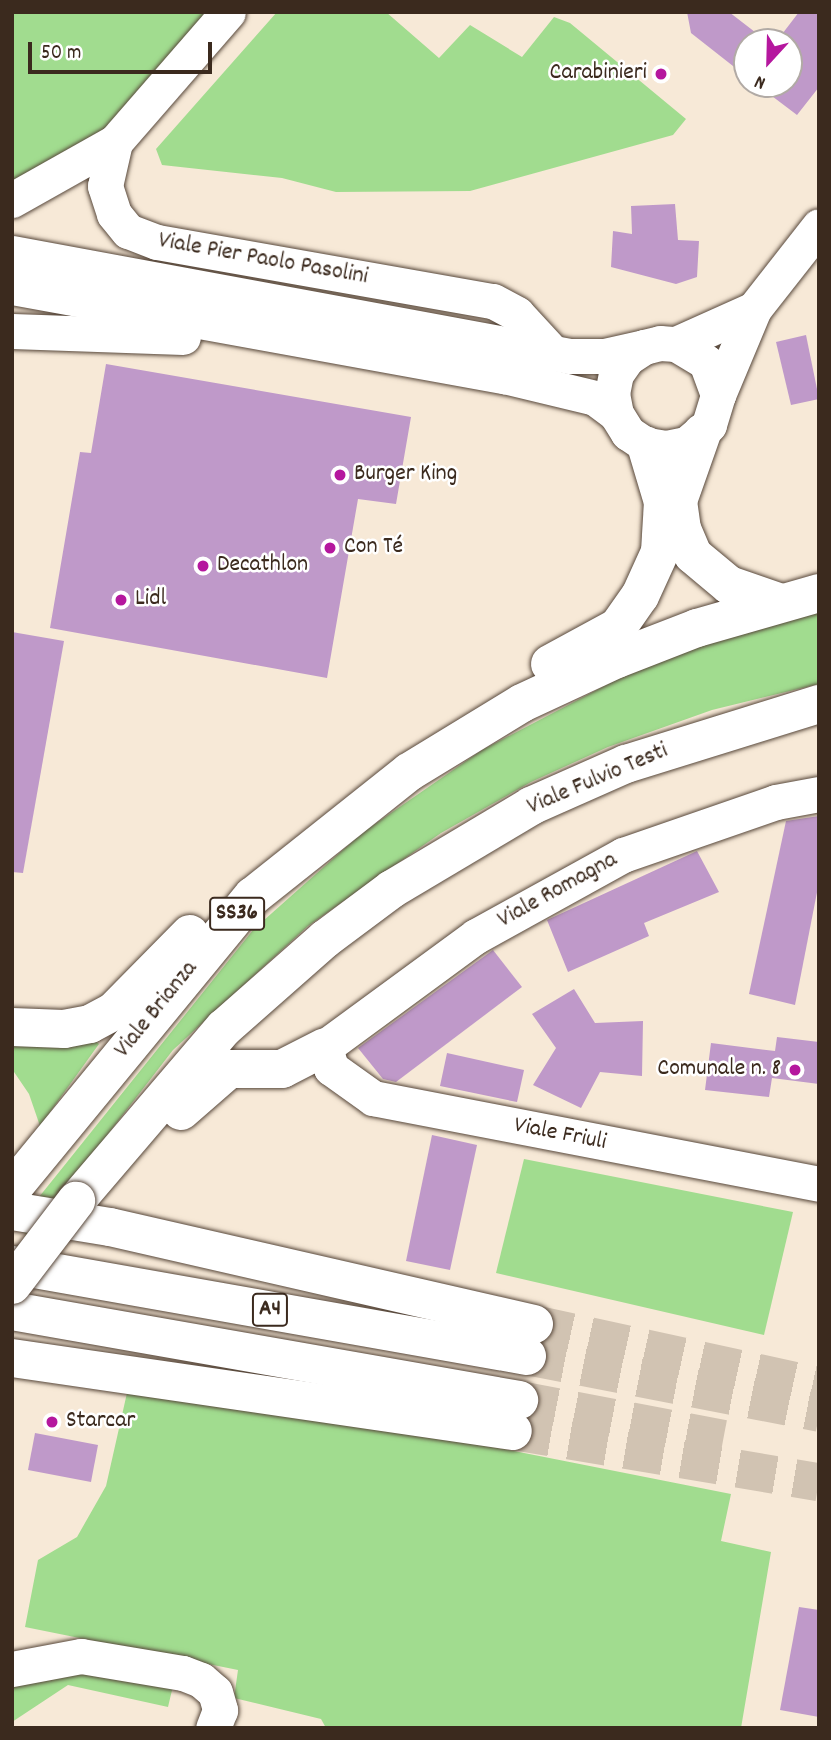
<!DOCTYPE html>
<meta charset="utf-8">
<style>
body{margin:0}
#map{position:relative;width:831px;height:1740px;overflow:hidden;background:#f7e9d7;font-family:Dekko,sans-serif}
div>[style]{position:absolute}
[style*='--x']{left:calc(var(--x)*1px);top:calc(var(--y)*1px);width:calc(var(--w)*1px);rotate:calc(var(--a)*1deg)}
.green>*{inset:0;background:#a1dc8f}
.building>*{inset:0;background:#bf99c9}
.highway-tunnel>*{height:38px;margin-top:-19px;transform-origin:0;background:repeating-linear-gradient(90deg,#d1c3b2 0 38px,transparent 0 57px)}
.roads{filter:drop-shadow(0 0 2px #57473a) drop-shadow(0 0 2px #57473a)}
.minor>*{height:35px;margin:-17.5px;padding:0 17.5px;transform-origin:17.5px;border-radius:17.5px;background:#fff}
.highway>*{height:38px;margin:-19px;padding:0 19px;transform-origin:19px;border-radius:19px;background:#fff}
.bridges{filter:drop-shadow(0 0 2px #57473a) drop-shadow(0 0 2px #57473a)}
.highway-bridge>*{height:38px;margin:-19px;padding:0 19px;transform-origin:19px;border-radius:19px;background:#fff}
.dots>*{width:19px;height:19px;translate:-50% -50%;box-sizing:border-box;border:4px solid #fff;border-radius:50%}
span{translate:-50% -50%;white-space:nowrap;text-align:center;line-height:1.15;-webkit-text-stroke:5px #fff;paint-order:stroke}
.shield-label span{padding:2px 5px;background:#fff;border:2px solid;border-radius:5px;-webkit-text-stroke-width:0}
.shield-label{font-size:23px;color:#3b2a1e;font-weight:700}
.poi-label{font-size:24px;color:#3b2a1e}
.right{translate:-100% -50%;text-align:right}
.left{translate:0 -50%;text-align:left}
.street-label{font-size:24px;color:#3b2a1e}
.frame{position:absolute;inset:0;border:14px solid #3b2a1e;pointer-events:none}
.north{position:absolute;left:733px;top:28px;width:70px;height:70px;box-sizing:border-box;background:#fff;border:2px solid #b1aaa5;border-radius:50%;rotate:202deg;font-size:19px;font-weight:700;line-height:28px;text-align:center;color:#3b2a1e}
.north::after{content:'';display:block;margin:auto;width:24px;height:32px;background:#b5179e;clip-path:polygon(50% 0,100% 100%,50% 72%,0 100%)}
.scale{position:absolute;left:28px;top:42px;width:184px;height:32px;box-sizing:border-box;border:4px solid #3b2a1e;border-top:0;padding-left:9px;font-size:21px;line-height:24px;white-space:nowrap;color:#3b2a1e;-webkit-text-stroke:5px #fff;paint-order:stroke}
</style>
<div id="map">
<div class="green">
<div style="clip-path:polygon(12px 12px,212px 12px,100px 135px,12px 189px)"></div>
<div style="clip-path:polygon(277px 12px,386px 12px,439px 58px,470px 25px,522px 57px,554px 17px,570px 23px,686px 119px,673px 135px,470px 191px,336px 192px,282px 178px,162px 165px,156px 149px)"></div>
<div style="clip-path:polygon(819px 610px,819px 684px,712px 710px,608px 747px,531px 782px,441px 833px,308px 926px,173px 1050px,29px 1236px,15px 1227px,253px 930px,362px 833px,482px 750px,614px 681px,691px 649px)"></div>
<div style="clip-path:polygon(12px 1033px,93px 1038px,99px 1044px,40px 1126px,29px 1094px,12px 1069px)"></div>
<div style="clip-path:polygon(524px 1159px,793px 1212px,764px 1335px,496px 1273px)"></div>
<div style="clip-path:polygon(129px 1384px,509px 1450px,731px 1494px,721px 1541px,771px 1552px,741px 1728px,326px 1728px,321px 1719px,234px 1698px,238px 1670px,25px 1627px,38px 1560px,77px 1537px,106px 1486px)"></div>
<div style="clip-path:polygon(61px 1671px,173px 1686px,168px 1707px,68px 1685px,12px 1722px,12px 1683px)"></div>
</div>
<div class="building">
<div style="clip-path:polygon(687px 12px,729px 12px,768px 42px,747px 42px,747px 77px,691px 33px)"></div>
<div style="clip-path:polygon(799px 12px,819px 12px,819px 87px,797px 115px,756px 84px,789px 84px,789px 42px,776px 42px)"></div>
<div style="clip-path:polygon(675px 204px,678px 240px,699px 241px,697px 277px,676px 284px,611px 267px,613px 231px,632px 234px,631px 206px)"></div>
<div style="clip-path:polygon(806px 335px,819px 399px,791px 405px,776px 342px)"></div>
<div style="clip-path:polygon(106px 364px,411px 417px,396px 504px,358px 499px,327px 678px,50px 628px,80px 452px,91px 453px)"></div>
<div style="clip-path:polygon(12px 632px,64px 641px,23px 873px,12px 872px)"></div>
<div style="clip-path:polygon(819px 816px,819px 882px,795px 1005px,749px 994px,786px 821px)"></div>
<div style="clip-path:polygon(697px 851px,719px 892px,644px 923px,649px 936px,568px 972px,547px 920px)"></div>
<div style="clip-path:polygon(493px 950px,522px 987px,396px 1082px,383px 1079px,358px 1048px)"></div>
<div style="clip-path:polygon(574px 989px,595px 1023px,643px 1021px,642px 1076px,600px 1072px,581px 1108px,533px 1085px,556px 1048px,532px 1014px)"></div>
<div style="clip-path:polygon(777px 1037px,819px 1042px,819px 1084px,772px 1078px,769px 1097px,705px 1090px,711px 1043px,775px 1051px)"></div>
<div style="clip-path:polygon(447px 1053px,524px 1070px,517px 1102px,440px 1086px)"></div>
<div style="clip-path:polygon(432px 1135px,477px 1145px,450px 1270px,406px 1261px)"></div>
<div style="clip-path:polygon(35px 1433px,98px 1445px,91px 1482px,28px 1470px)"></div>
<div style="clip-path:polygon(799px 1607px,819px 1610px,819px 1717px,780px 1710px)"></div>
</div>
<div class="highway-tunnel">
<div style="--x:534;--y:1324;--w:292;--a:12.3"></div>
<div style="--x:527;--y:1356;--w:298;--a:11"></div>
<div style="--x:519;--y:1400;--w:208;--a:10.8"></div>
<div style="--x:513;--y:1431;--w:310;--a:9.5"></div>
</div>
<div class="roads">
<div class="minor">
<div style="--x:115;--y:142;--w:45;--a:102.8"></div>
<div style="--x:105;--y:186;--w:29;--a:72"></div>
<div style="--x:114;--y:214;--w:22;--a:51"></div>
<div style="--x:128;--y:231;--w:31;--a:21"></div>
<div style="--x:157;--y:242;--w:341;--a:10"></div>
<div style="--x:493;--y:301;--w:27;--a:28"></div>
<div style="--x:517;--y:314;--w:50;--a:47.4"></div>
<div style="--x:12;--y:200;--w:118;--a:-29.4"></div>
<div style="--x:115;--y:142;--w:172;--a:-49"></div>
<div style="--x:12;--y:253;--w:567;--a:10.46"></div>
<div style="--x:570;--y:356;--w:34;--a:0"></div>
<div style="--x:604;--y:356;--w:41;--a:-12.7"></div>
<div style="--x:644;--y:347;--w:16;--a:-14"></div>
<div style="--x:660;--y:343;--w:16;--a:4"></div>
<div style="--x:676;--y:344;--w:35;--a:31"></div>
<div style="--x:706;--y:362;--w:35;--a:70"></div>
<div style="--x:718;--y:395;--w:31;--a:107"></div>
<div style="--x:709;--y:425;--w:30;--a:140"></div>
<div style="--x:686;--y:444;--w:20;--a:169"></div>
<div style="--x:666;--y:448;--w:20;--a:-171"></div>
<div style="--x:646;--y:445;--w:22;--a:-146"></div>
<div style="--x:628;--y:433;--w:22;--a:-122"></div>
<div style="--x:616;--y:414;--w:20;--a:-101"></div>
<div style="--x:612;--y:394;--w:20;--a:-79"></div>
<div style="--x:616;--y:374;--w:19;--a:-55"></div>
<div style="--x:627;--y:358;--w:20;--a:-33"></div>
<div style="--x:12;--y:287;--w:500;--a:10.3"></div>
<div style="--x:504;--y:376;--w:94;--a:13.6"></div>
<div style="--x:595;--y:398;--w:26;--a:37"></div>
<div style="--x:12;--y:331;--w:171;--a:2"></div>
<div style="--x:676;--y:344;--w:85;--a:-24.2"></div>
<div style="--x:718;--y:395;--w:93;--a:-67.3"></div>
<div style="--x:754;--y:309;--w:105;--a:-51.9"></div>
<div style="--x:819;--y:794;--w:44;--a:169.5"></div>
<div style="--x:776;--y:802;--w:162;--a:160.9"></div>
<div style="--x:623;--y:855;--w:168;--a:151.1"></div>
<div style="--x:476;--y:936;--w:187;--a:143.7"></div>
<div style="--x:325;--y:1047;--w:22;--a:74"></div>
<div style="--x:331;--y:1068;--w:52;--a:35.5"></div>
<div style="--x:373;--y:1098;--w:454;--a:10.9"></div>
<div style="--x:12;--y:1669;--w:70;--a:-10.7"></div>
<div style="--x:81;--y:1656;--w:103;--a:9.5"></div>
<div style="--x:183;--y:1673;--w:19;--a:21"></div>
<div style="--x:201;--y:1680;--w:18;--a:41"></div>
<div style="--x:215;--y:1692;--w:19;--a:74"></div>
<div style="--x:220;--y:1710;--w:19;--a:111"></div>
</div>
<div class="highway">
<div style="--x:702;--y:433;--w:72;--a:109.4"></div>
<div style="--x:678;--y:501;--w:28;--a:82"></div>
<div style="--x:682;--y:529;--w:28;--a:67"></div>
<div style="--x:693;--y:555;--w:47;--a:39.8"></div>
<div style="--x:729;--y:585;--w:52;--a:19.1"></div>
<div style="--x:550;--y:664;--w:77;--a:-28.6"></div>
<div style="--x:618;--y:627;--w:38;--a:-55"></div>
<div style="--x:640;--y:596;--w:48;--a:-65.6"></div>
<div style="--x:660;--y:552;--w:50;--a:-86.6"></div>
<div style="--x:663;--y:502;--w:59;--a:-106.6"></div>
<div style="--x:12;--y:1027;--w:52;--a:2.2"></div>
<div style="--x:64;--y:1029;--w:26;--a:-11"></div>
<div style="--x:90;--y:1024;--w:27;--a:-28"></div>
<div style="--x:114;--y:1011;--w:108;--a:-45.4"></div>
<div style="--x:181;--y:1111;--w:64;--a:-41.2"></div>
<div style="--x:229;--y:1069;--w:53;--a:0"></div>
<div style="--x:282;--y:1069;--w:48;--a:-27.1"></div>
<div style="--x:12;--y:1189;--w:379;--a:-50.6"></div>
<div style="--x:253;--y:896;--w:199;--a:-38.5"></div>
<div style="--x:409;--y:772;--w:132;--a:-31.4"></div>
<div style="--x:522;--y:703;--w:105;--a:-24.9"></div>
<div style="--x:617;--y:659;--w:86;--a:-21.2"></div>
<div style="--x:697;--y:628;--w:127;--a:-16"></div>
<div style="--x:76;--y:1201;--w:228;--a:-49.5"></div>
<div style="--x:224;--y:1028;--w:135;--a:-41.4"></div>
<div style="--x:325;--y:939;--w:84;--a:-36.7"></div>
<div style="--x:392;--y:889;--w:162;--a:-30.8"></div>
<div style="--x:531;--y:806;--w:104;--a:-23.9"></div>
<div style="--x:626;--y:764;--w:202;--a:-17.3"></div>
<div style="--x:12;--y:1211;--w:99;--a:9.3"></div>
<div style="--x:110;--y:1227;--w:435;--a:12.9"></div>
<div style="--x:12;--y:1265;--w:523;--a:10.02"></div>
<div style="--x:12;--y:1311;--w:515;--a:9.96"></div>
<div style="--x:12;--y:1358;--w:506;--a:8.29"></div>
</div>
</div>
<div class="bridges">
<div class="highway-bridge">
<div style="--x:12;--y:1285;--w:106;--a:-52.7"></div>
</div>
</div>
<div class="dots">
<div style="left:661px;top:74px;background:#b5179e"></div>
<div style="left:340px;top:475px;background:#b5179e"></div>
<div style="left:330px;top:548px;background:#b5179e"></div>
<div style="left:203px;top:566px;background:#b5179e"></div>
<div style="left:121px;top:600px;background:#b5179e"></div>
<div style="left:795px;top:1070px;background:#b5179e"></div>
<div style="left:52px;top:1422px;background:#b5179e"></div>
</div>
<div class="shield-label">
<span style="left:237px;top:914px">SS36</span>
<span style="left:270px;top:1310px">A4</span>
</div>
<div class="poi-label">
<span class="right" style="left:647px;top:74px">Carabinieri</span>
<span class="left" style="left:354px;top:475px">Burger King</span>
<span class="left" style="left:344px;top:548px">Con Té</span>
<span class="left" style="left:217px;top:566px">Decathlon</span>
<span class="left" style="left:135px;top:600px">Lidl</span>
<span class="right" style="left:781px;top:1070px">Comunale n. 8</span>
<span class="left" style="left:66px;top:1422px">Starcar</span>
</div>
<div class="street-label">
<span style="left:263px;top:260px;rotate:10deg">Viale Pier Paolo Pasolini</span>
<span style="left:598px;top:780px;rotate:-23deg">Viale Fulvio Testi</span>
<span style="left:558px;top:891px;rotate:-29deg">Viale Romagna</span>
<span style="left:157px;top:1010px;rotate:-51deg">Viale Brianza</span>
<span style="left:560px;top:1135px;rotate:11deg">Viale Friuli</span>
</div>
<div class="frame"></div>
<div class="north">N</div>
<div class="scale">50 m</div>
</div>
